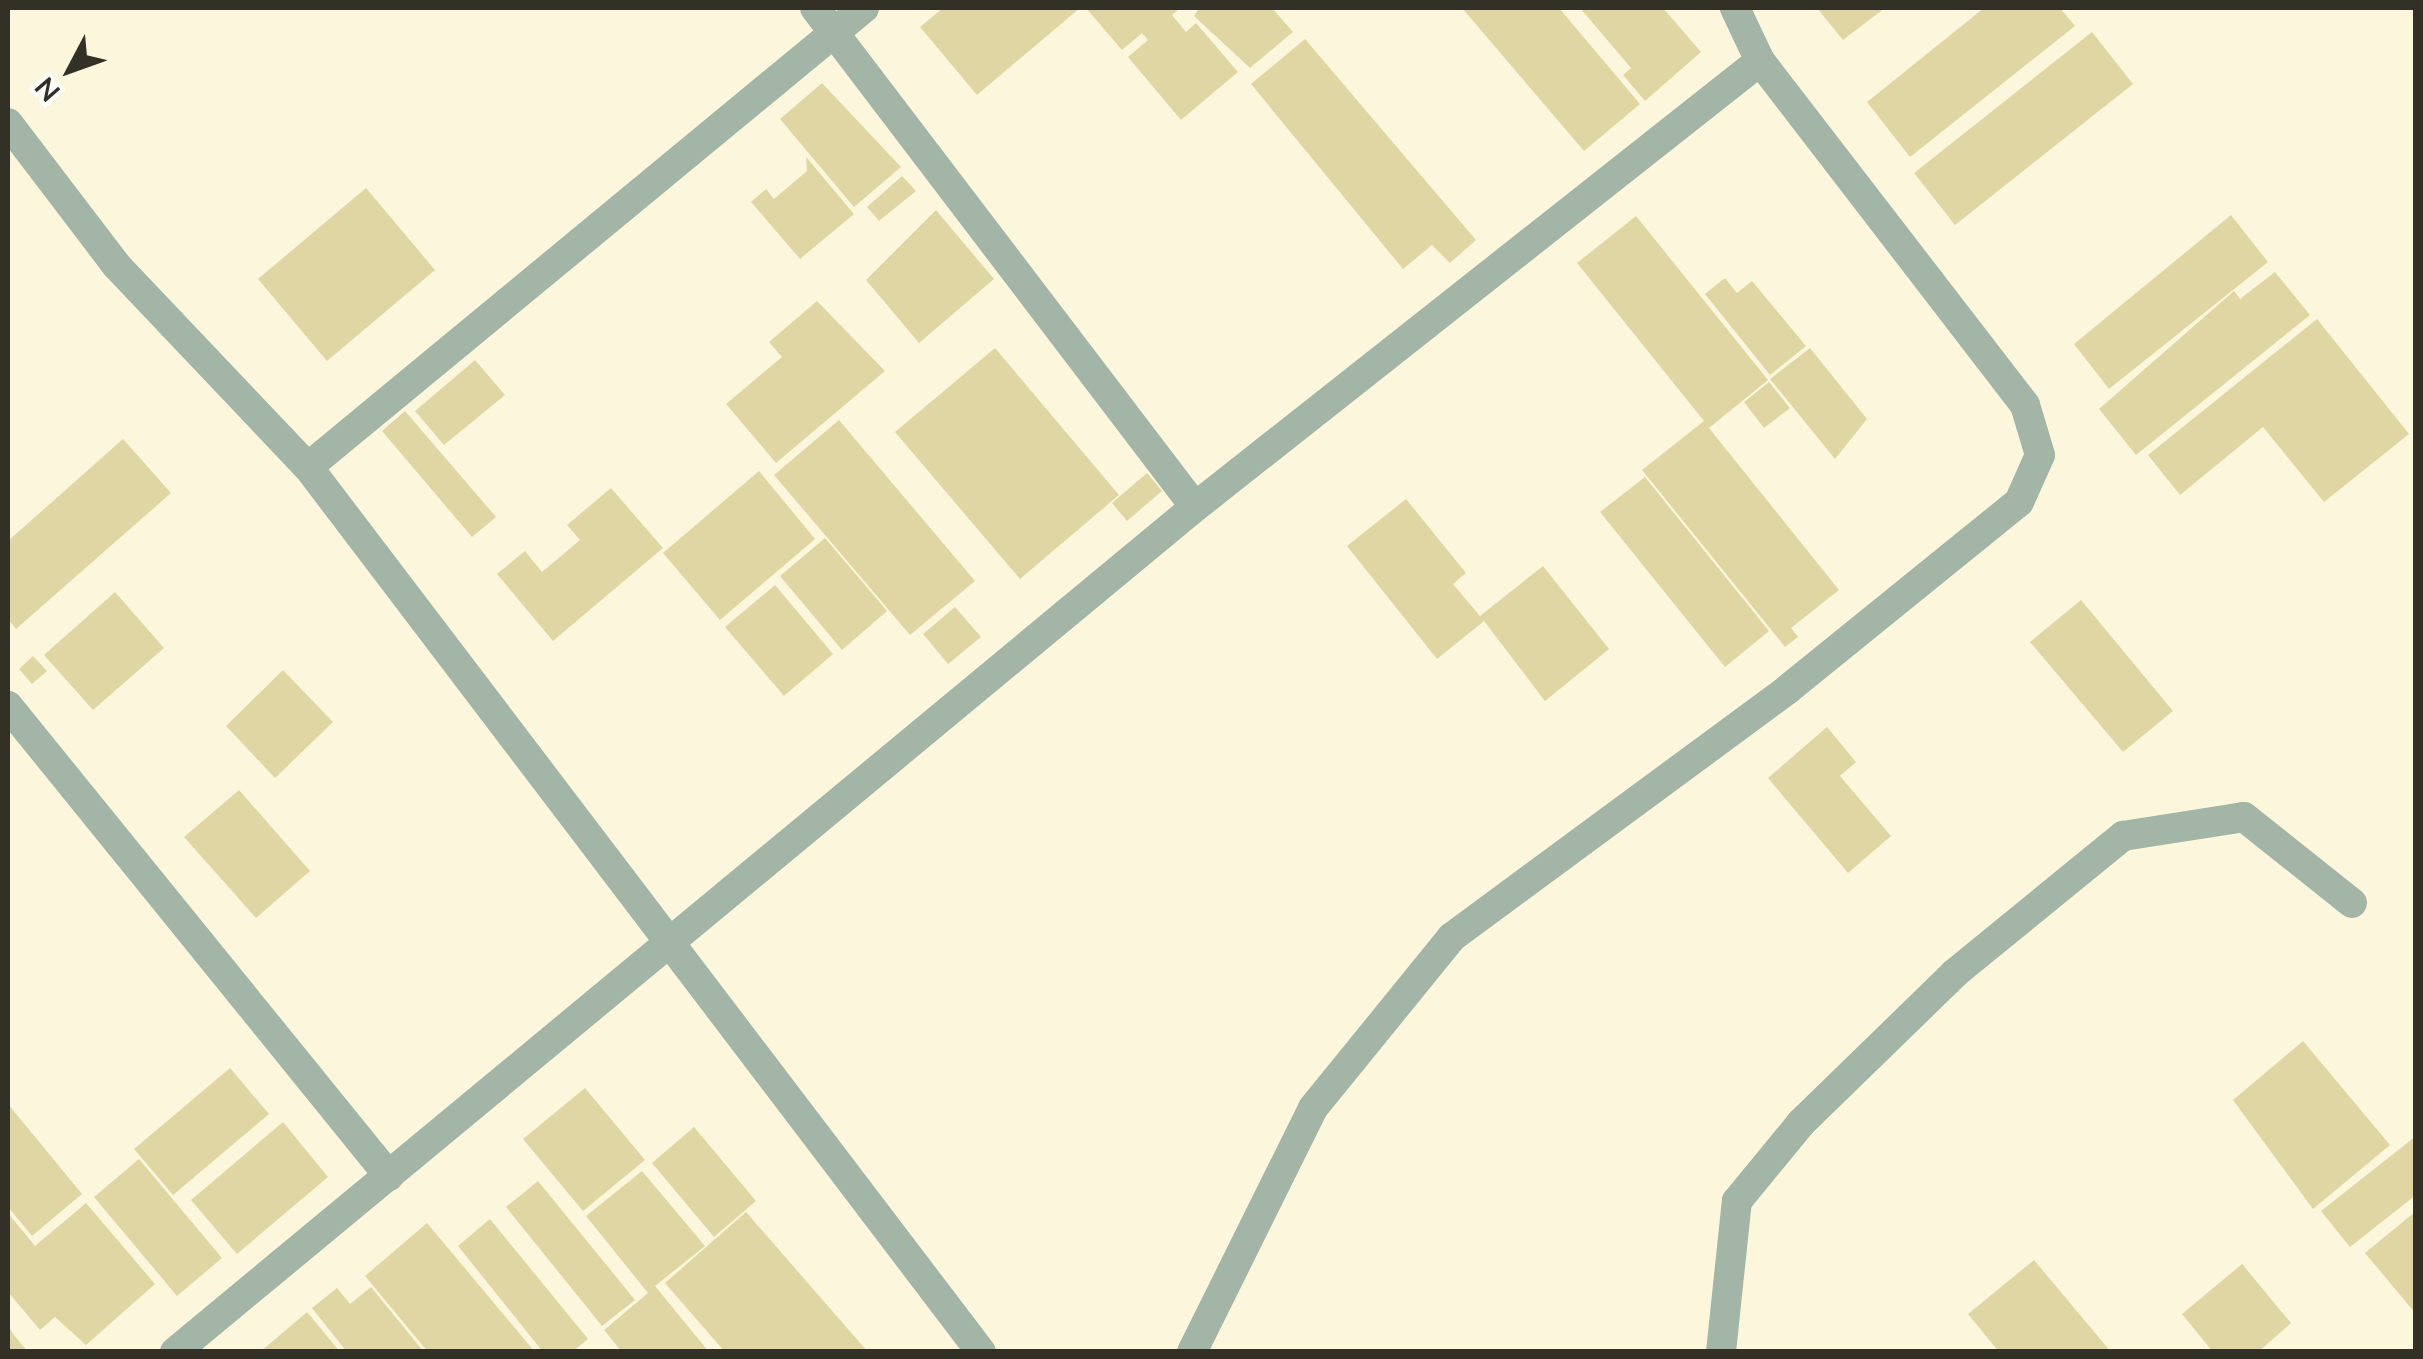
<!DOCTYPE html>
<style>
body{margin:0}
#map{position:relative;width:2423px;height:1359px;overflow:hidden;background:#fcf7dc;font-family:Mulish,sans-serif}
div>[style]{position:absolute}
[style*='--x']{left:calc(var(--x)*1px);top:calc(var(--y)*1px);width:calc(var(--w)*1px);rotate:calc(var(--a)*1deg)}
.building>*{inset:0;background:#e0d6a4}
.minor>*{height:30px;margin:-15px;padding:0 15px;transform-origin:15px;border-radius:15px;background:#a2b5a6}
span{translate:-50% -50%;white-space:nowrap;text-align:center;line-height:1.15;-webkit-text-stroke:8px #fff;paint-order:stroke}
.frame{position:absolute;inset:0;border:10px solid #333126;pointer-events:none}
.north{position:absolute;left:20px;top:20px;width:100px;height:100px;-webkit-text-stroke:8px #fff;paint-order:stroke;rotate:229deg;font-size:28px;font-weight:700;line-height:40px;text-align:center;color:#333126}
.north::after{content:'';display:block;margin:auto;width:35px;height:45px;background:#333126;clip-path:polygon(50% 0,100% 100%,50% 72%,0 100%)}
</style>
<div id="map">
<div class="building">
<div style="clip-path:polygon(943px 8px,1080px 8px,977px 95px,920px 27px)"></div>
<div style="clip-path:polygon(1086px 8px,1180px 8px,1172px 15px,1186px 32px,1196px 23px,1238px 72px,1181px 120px,1128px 57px,1148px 40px,1142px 33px,1122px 50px)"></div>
<div style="clip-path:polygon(1199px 8px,1272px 8px,1293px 32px,1250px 68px,1194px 16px)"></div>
<div style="clip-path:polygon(1462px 8px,1559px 8px,1640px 104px,1584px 151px)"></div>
<div style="clip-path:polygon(1580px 8px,1663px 8px,1701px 52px,1645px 101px,1623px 75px,1631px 68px)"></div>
<div style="clip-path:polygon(1817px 8px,1885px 8px,1843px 40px)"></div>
<div style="clip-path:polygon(1984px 8px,2060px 8px,2075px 26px,1910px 157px,1867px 102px)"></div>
<div style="clip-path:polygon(2092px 32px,2133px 84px,1955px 225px,1914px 173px)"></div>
<div style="clip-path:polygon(1305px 39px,1476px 240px,1450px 263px,1432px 245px,1403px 269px,1251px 84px)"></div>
<div style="clip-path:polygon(822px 83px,901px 167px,854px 207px,780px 119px)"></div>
<div style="clip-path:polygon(806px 157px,854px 214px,800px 259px,751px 202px,766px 189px,774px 199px,807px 171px)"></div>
<div style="clip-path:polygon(902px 176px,916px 191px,879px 221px,867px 207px)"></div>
<div style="clip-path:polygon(366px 188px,435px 270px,327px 361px,258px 279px)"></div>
<div style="clip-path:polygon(936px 210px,994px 279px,919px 343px,866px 280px)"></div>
<div style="clip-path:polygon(2231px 215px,2268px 262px,2109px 389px,2074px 344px)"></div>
<div style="clip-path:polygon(1636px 216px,1768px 380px,1709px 428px,1839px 590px,1791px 628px,1798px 637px,1785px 647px,1642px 470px,1704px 421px,1577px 263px)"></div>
<div style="clip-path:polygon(2275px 272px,2310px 315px,2136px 455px,2099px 409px,2234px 291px,2240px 299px)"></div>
<div style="clip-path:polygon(1725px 278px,1737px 293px,1752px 281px,1806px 346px,1770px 375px,1705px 294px)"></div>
<div style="clip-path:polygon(817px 301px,885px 371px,776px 463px,726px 404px,782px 357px,769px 342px)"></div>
<div style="clip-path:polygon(2317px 319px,2409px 434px,2324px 502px,2263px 427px,2180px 495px,2148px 455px)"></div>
<div style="clip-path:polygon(995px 348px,1119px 495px,1020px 579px,895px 432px)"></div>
<div style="clip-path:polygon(1810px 348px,1867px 419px,1835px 459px,1770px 379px)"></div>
<div style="clip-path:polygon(475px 360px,505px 395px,444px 445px,415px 411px)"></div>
<div style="clip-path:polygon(1769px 382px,1790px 408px,1764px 428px,1744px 402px)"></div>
<div style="clip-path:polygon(405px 411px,496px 517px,472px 537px,382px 431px)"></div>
<div style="clip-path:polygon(839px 420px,975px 581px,910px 635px,774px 475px)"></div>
<div style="clip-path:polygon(123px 439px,171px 493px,16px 629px,8px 619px,8px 541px)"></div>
<div style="clip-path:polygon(759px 471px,815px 539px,720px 620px,663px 553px)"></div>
<div style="clip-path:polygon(1147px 473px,1162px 491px,1127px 521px,1112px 503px)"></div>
<div style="clip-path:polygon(1645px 477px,1769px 631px,1725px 667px,1600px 512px)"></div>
<div style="clip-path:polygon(611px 488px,663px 548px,553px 641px,497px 574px,525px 551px,542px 572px,580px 540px,567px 525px)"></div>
<div style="clip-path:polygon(1406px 499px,1466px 573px,1453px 584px,1480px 616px,1543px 566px,1609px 649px,1545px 701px,1484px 621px,1437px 659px,1347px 546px)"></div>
<div style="clip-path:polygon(825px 538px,887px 611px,842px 650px,780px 576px)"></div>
<div style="clip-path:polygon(775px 585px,833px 654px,784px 696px,725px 627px)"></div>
<div style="clip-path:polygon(115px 592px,164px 648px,93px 710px,44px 655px)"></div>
<div style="clip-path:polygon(2081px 600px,2173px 711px,2123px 752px,2030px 642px)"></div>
<div style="clip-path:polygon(955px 607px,981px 637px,948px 664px,923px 634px)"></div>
<div style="clip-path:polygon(33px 656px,47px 671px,32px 684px,19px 669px)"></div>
<div style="clip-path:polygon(283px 670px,333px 722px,275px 778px,226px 726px)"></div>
<div style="clip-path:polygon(1827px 727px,1856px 762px,1840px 776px,1891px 836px,1848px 873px,1768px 778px)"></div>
<div style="clip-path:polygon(239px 790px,310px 871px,256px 918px,184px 837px)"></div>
<div style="clip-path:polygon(2303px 1041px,2390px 1145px,2313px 1209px,2233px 1100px)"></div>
<div style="clip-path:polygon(230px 1068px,269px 1114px,173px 1195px,134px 1149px)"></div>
<div style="clip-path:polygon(585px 1088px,645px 1160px,583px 1211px,523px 1139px)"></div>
<div style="clip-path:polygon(8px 1104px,82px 1194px,32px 1236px,8px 1207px)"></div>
<div style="clip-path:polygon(283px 1122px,328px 1177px,237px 1254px,191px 1200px)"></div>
<div style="clip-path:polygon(694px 1127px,756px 1201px,714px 1237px,652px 1163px)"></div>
<div style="clip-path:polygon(2416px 1136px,2416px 1195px,2350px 1247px,2321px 1211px)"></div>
<div style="clip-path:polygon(139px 1159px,222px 1258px,177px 1296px,94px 1197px)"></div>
<div style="clip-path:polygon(642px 1171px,705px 1246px,655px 1286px,709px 1352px,622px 1352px,604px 1330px,648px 1293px,586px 1216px)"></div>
<div style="clip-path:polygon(538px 1181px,635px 1300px,602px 1326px,506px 1207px)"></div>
<div style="clip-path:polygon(86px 1203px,155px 1284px,86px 1345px,55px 1317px,40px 1330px,8px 1292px,8px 1213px,35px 1246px)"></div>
<div style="clip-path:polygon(2416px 1211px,2416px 1314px,2365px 1253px)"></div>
<div style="clip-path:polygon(746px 1212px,868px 1352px,725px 1352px,665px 1283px)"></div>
<div style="clip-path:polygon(490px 1219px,588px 1339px,572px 1352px,543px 1352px,458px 1246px)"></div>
<div style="clip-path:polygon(427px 1223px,535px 1352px,428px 1352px,365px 1276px)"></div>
<div style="clip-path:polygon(2034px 1260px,2111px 1352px,1999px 1352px,1968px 1314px)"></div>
<div style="clip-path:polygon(2242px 1264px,2291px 1323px,2258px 1352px,2213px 1352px,2182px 1314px)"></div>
<div style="clip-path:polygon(371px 1287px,424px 1352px,347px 1352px,312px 1308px,337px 1288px,350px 1304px)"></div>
<div style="clip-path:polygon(307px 1312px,340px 1352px,260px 1352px)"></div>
<div style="clip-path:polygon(8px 1326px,14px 1335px,28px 1352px,8px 1352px)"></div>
</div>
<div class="minor">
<div style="--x:815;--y:8;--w:627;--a:52.71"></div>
<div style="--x:8;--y:123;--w:178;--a:52.7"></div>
<div style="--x:116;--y:265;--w:279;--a:46.5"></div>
<div style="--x:308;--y:467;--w:1112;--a:52.75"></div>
<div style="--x:308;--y:467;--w:721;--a:-39.54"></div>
<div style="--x:8;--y:706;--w:605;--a:50.97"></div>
<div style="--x:175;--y:1352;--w:1325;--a:-39.64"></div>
<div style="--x:1195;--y:507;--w:720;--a:-38.29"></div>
<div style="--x:1760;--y:61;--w:59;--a:-115.3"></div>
<div style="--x:1192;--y:1352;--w:272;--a:-63.6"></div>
<div style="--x:1313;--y:1108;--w:220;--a:-50.9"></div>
<div style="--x:1452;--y:937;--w:418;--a:-36.4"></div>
<div style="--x:1788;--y:689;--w:297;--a:-39"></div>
<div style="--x:2019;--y:502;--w:51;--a:-65.9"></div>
<div style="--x:2040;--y:455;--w:52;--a:-106.7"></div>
<div style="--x:2025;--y:405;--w:434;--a:-127.6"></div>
<div style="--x:1721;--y:1352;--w:152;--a:-84"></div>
<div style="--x:1737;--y:1201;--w:101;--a:-50.6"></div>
<div style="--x:1801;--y:1123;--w:215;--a:-44.2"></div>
<div style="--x:1955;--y:973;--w:217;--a:-39.2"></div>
<div style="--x:2123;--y:836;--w:122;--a:-8.9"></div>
<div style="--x:2244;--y:817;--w:138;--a:38.5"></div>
</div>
<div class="frame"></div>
<div class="north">N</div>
</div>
